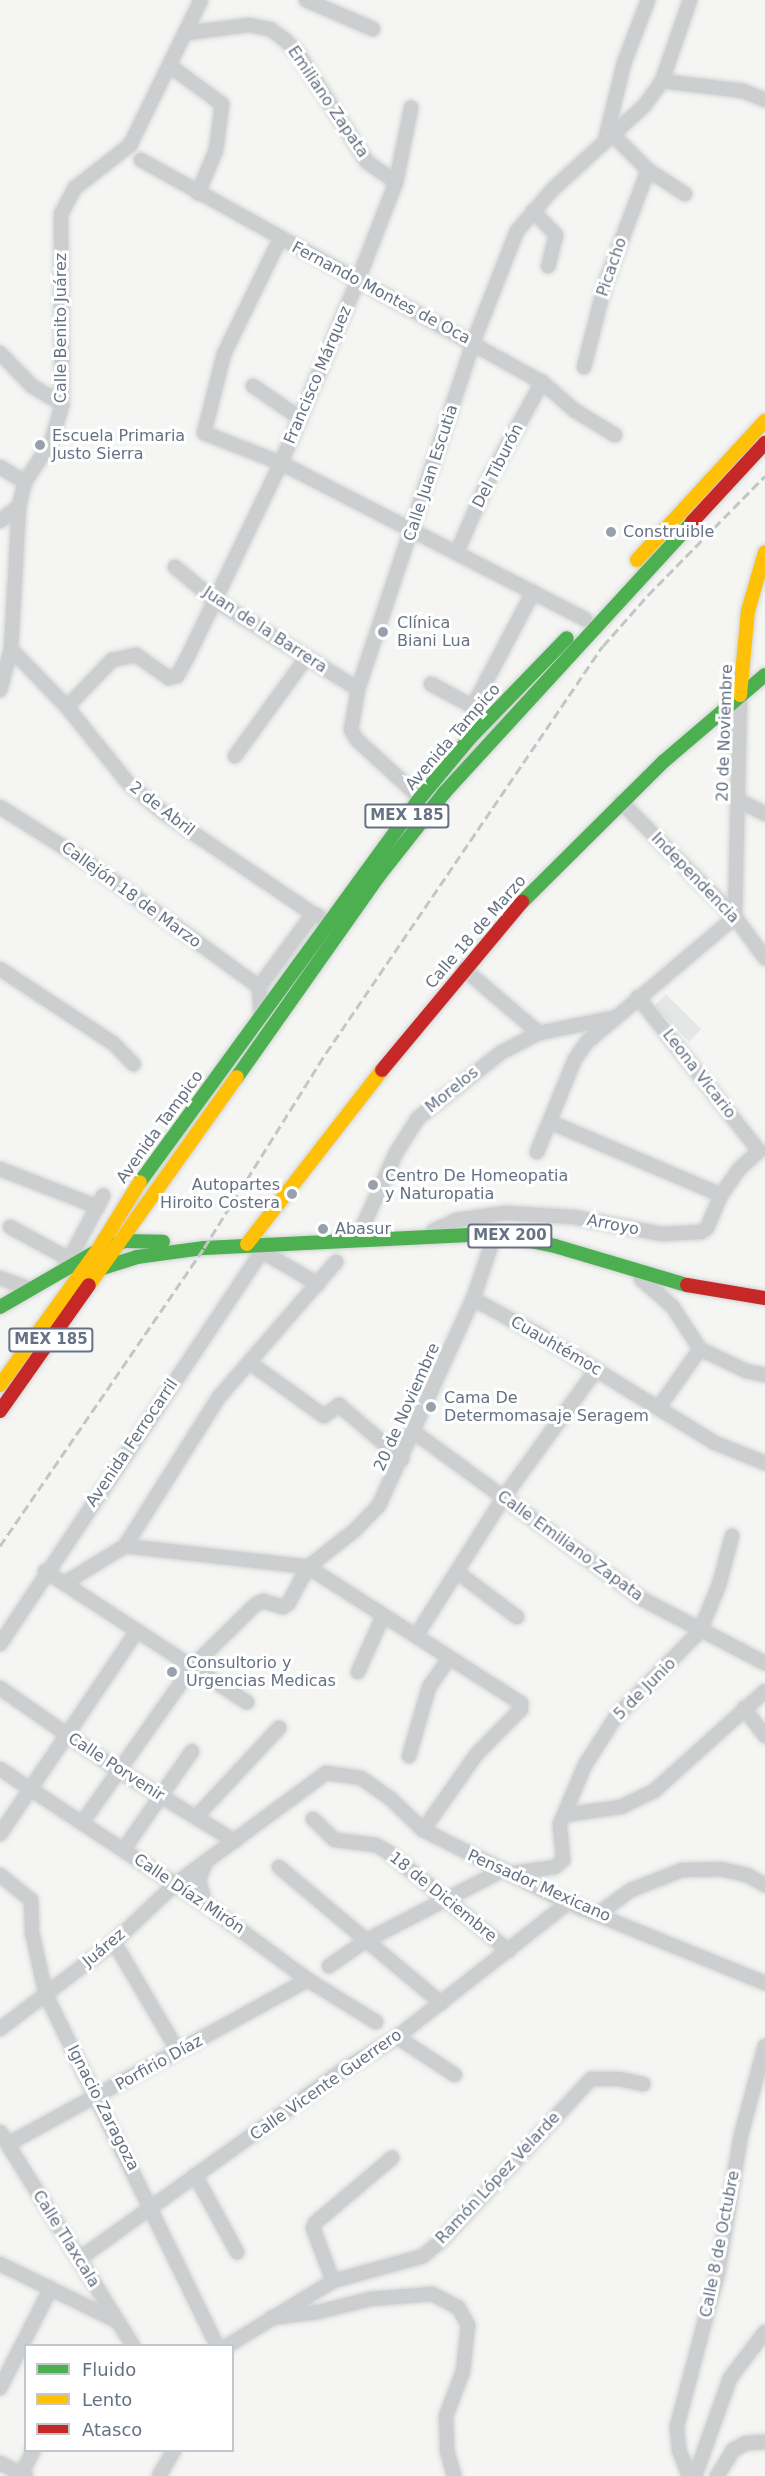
<!DOCTYPE html>
<meta charset="utf-8">
<style>
body{margin:0}
#map{position:relative;width:765px;height:2476px;overflow:hidden;background:#f5f6f4;font-family:"DejaVu Sans",sans-serif}
div>[style]{position:absolute}
[style*='--x']{left:calc(var(--x)*1px);top:calc(var(--y)*1px);width:calc(var(--w)*1px);rotate:calc(var(--a)*1deg)}
.built>*{inset:0;background:#e5e7e7}
.roads{filter:drop-shadow(0 0 2px #d2d4d4) drop-shadow(0 0 2px #d2d4d4)}
.street>*{height:14px;margin:-7px;padding:0 7px;transform-origin:7px;border-radius:7px;background:#cdcecf}
.fast>*{height:14px;margin:-7px;padding:0 7px;transform-origin:7px;border-radius:7px;background:#4caf50}
.slow>*{height:14px;margin:-7px;padding:0 7px;transform-origin:7px;border-radius:7px;background:#ffc107}
.jam>*{height:14px;margin:-7px;padding:0 7px;transform-origin:7px;border-radius:7px;background:#c62828}
.rail>*{height:3px;margin-top:-1.5px;transform-origin:0;background:repeating-linear-gradient(90deg,#c4c5c5 0 9px,transparent 0 13.5px)}
.dots>*{width:16px;height:16px;translate:-50% -50%;box-sizing:border-box;border:3px solid #fff;border-radius:50%}
span{translate:-50% -50%;white-space:nowrap;text-align:center;line-height:1.15;-webkit-text-stroke:6px #fff;paint-order:stroke}
.shield-label span{padding:2px 4px;background:#fff;border:2px solid;border-radius:4px;-webkit-text-stroke-width:0}
.shield-label{font-size:15px;color:#667284;font-weight:700}
.street-label{font-size:16px;color:#667284}
.poi-label{font-size:16px;color:#667284}
.left{translate:0 -50%;text-align:left}
.right{translate:-100% -50%;text-align:right}
.legend{position:absolute;left:24px;top:2344px;width:210px;height:108px;box-sizing:border-box;background:#fff;border:2px solid #c2c7ce;margin:0;padding:8px 10px;list-style:none;font-size:18px;color:#667284}
.legend li{display:flex;align-items:center;gap:12px;height:30px}
.legend b{width:30px;border:2px solid #c2c7ce}
</style>
<div id="map">
<div class="built">
<div style="clip-path:polygon(666px 994px,701px 1029px,689px 1042px,654px 1006px)"></div>
</div>
<div class="roads">
<div class="street">
<div style="--x:306;--y:0;--w:73;--a:23.4"></div>
<div style="--x:187;--y:33;--w:63;--a:-7.4"></div>
<div style="--x:249;--y:25;--w:21;--a:11"></div>
<div style="--x:270;--y:29;--w:17;--a:36"></div>
<div style="--x:284;--y:39;--w:18;--a:45"></div>
<div style="--x:297;--y:52;--w:130;--a:57.5"></div>
<div style="--x:367;--y:162;--w:35;--a:35"></div>
<div style="--x:170;--y:66;--w:64;--a:36.2"></div>
<div style="--x:222;--y:104;--w:46;--a:97.4"></div>
<div style="--x:216;--y:150;--w:47;--a:112.7"></div>
<div style="--x:662;--y:81;--w:82;--a:7"></div>
<div style="--x:743;--y:91;--w:24;--a:22"></div>
<div style="--x:614;--y:136;--w:48;--a:45"></div>
<div style="--x:648;--y:170;--w:44;--a:33"></div>
<div style="--x:605;--y:141;--w:80;--a:-76.3"></div>
<div style="--x:624;--y:63;--w:67;--a:-69.1"></div>
<div style="--x:141;--y:160;--w:458;--a:29"></div>
<div style="--x:542;--y:382;--w:43;--a:41.2"></div>
<div style="--x:574;--y:410;--w:48;--a:31.4"></div>
<div style="--x:533;--y:211;--w:33;--a:46"></div>
<div style="--x:556;--y:235;--w:32;--a:104"></div>
<div style="--x:280;--y:239;--w:128;--a:116"></div>
<div style="--x:224;--y:354;--w:81;--a:104.2"></div>
<div style="--x:204;--y:433;--w:83;--a:21.3"></div>
<div style="--x:281;--y:463;--w:342;--a:27.2"></div>
<div style="--x:0;--y:353;--w:46;--a:45.9"></div>
<div style="--x:32;--y:386;--w:35;--a:31"></div>
<div style="--x:584;--y:367;--w:86;--a:-75.8"></div>
<div style="--x:605;--y:284;--w:122;--a:-69.3"></div>
<div style="--x:253;--y:386;--w:58;--a:34.5"></div>
<div style="--x:0;--y:467;--w:29;--a:31"></div>
<div style="--x:0;--y:521;--w:24;--a:-38"></div>
<div style="--x:457;--y:552;--w:77;--a:-66.4"></div>
<div style="--x:488;--y:481;--w:113;--a:-61.4"></div>
<div style="--x:175;--y:567;--w:53;--a:39.7"></div>
<div style="--x:216;--y:601;--w:167;--a:31.8"></div>
<div style="--x:11;--y:649;--w:81;--a:46"></div>
<div style="--x:67;--y:707;--w:97;--a:51.2"></div>
<div style="--x:128;--y:783;--w:48;--a:40"></div>
<div style="--x:165;--y:814;--w:179;--a:34"></div>
<div style="--x:431;--y:684;--w:55;--a:28.4"></div>
<div style="--x:0;--y:690;--w:42;--a:-75"></div>
<div style="--x:11;--y:649;--w:143;--a:-86.8"></div>
<div style="--x:19;--y:506;--w:25;--a:-76"></div>
<div style="--x:25;--y:482;--w:50;--a:-57.3"></div>
<div style="--x:52;--y:440;--w:37;--a:-74"></div>
<div style="--x:62;--y:404;--w:190;--a:-90.3"></div>
<div style="--x:61;--y:214;--w:30;--a:-62"></div>
<div style="--x:75;--y:188;--w:70;--a:-38"></div>
<div style="--x:130;--y:145;--w:161;--a:-63.9"></div>
<div style="--x:473;--y:706;--w:129;--a:-62.2"></div>
<div style="--x:67;--y:707;--w:65;--a:-46.2"></div>
<div style="--x:112;--y:660;--w:25;--a:-12"></div>
<div style="--x:136;--y:655;--w:40;--a:34.9"></div>
<div style="--x:169;--y:678;--w:8;--a:-14"></div>
<div style="--x:177;--y:676;--w:23;--a:-61"></div>
<div style="--x:188;--y:656;--w:214;--a:-64.3"></div>
<div style="--x:281;--y:463;--w:199;--a:-67.2"></div>
<div style="--x:358;--y:280;--w:105;--a:-68.8"></div>
<div style="--x:396;--y:182;--w:76;--a:-78.5"></div>
<div style="--x:235;--y:756;--w:121;--a:-54.1"></div>
<div style="--x:740;--y:801;--w:28;--a:27"></div>
<div style="--x:621;--y:802;--w:162;--a:45.3"></div>
<div style="--x:735;--y:917;--w:51;--a:53.8"></div>
<div style="--x:426;--y:803;--w:93;--a:-137.6"></div>
<div style="--x:357;--y:740;--w:12;--a:-121"></div>
<div style="--x:351;--y:730;--w:42;--a:-80.3"></div>
<div style="--x:358;--y:689;--w:365;--a:-71.6"></div>
<div style="--x:473;--y:343;--w:120;--a:-68.6"></div>
<div style="--x:517;--y:231;--w:55;--a:-49.4"></div>
<div style="--x:553;--y:189;--w:123;--a:-42.4"></div>
<div style="--x:644;--y:106;--w:31;--a:-54"></div>
<div style="--x:662;--y:81;--w:86;--a:-70.9"></div>
<div style="--x:0;--y:807;--w:103;--a:32.3"></div>
<div style="--x:87;--y:862;--w:213;--a:36"></div>
<div style="--x:0;--y:969;--w:136;--a:33.3"></div>
<div style="--x:114;--y:1044;--w:28;--a:46"></div>
<div style="--x:464;--y:969;--w:99;--a:40.5"></div>
<div style="--x:261;--y:1017;--w:30;--a:-94"></div>
<div style="--x:259;--y:987;--w:91;--a:-53.5"></div>
<div style="--x:313;--y:914;--w:6;--a:18"></div>
<div style="--x:550;--y:1122;--w:186;--a:23.1"></div>
<div style="--x:537;--y:1152;--w:100;--a:-67.8"></div>
<div style="--x:575;--y:1059;--w:19;--a:-55"></div>
<div style="--x:586;--y:1043;--w:195;--a:-40.2"></div>
<div style="--x:735;--y:917;--w:222;--a:-88.7"></div>
<div style="--x:0;--y:1169;--w:105;--a:21.2"></div>
<div style="--x:10;--y:1227;--w:67;--a:28.5"></div>
<div style="--x:433;--y:1231;--w:26;--a:-25"></div>
<div style="--x:457;--y:1220;--w:49;--a:-8.3"></div>
<div style="--x:505;--y:1213;--w:68;--a:3.4"></div>
<div style="--x:573;--y:1217;--w:91;--a:10.8"></div>
<div style="--x:662;--y:1234;--w:39;--a:-3"></div>
<div style="--x:701;--y:1232;--w:7;--a:-34"></div>
<div style="--x:707;--y:1228;--w:36;--a:-67"></div>
<div style="--x:721;--y:1195;--w:32;--a:-55"></div>
<div style="--x:739;--y:1169;--w:27;--a:-42"></div>
<div style="--x:759;--y:1151;--w:196;--a:-128.2"></div>
<div style="--x:357;--y:1239;--w:94;--a:-65.6"></div>
<div style="--x:396;--y:1153;--w:41;--a:-57.8"></div>
<div style="--x:418;--y:1118;--w:107;--a:-38.2"></div>
<div style="--x:502;--y:1052;--w:42;--a:-27.2"></div>
<div style="--x:539;--y:1033;--w:76;--a:-11.5"></div>
<div style="--x:261;--y:1251;--w:66;--a:30.1"></div>
<div style="--x:65;--y:1267;--w:81;--a:-61.8"></div>
<div style="--x:0;--y:1278;--w:30;--a:20"></div>
<div style="--x:641;--y:1279;--w:41;--a:41.1"></div>
<div style="--x:672;--y:1306;--w:51;--a:56.9"></div>
<div style="--x:700;--y:1349;--w:51;--a:25.6"></div>
<div style="--x:746;--y:1371;--w:19;--a:12"></div>
<div style="--x:473;--y:1299;--w:72;--a:28.4"></div>
<div style="--x:536;--y:1333;--w:210;--a:31.6"></div>
<div style="--x:715;--y:1443;--w:54;--a:21.8"></div>
<div style="--x:250;--y:1363;--w:91;--a:35.6"></div>
<div style="--x:324;--y:1416;--w:19;--a:-36"></div>
<div style="--x:339;--y:1405;--w:83;--a:40.6"></div>
<div style="--x:659;--y:1407;--w:71;--a:-54.7"></div>
<div style="--x:414;--y:1432;--w:283;--a:36.2"></div>
<div style="--x:642;--y:1599;--w:139;--a:27.5"></div>
<div style="--x:125;--y:1546;--w:184;--a:6.5"></div>
<div style="--x:308;--y:1567;--w:253;--a:32.6"></div>
<div style="--x:521;--y:1703;--w:6;--a:90"></div>
<div style="--x:521;--y:1709;--w:64;--a:134.4"></div>
<div style="--x:476;--y:1755;--w:92;--a:125.2"></div>
<div style="--x:45;--y:1571;--w:241;--a:33"></div>
<div style="--x:457;--y:1572;--w:75;--a:36.9"></div>
<div style="--x:65;--y:1583;--w:70;--a:-31.7"></div>
<div style="--x:125;--y:1546;--w:176;--a:-57.8"></div>
<div style="--x:219;--y:1397;--w:179;--a:-49.1"></div>
<div style="--x:416;--y:1636;--w:165;--a:-57.7"></div>
<div style="--x:504;--y:1497;--w:157;--a:-54.1"></div>
<div style="--x:0;--y:1644;--w:481;--a:-56.3"></div>
<div style="--x:358;--y:1672;--w:61;--a:-65.9"></div>
<div style="--x:0;--y:1688;--w:144;--a:34.8"></div>
<div style="--x:118;--y:1770;--w:137;--a:31.3"></div>
<div style="--x:744;--y:1708;--w:35;--a:53"></div>
<div style="--x:409;--y:1756;--w:72;--a:-73.8"></div>
<div style="--x:429;--y:1687;--w:33;--a:-55"></div>
<div style="--x:0;--y:1769;--w:245;--a:33.4"></div>
<div style="--x:205;--y:1904;--w:128;--a:36.4"></div>
<div style="--x:308;--y:1980;--w:80;--a:31.7"></div>
<div style="--x:564;--y:1815;--w:58;--a:-8"></div>
<div style="--x:621;--y:1807;--w:37;--a:-26"></div>
<div style="--x:654;--y:1791;--w:149;--a:-42"></div>
<div style="--x:196;--y:1817;--w:122;--a:-47"></div>
<div style="--x:313;--y:1819;--w:30;--a:44"></div>
<div style="--x:335;--y:1840;--w:41;--a:7"></div>
<div style="--x:376;--y:1845;--w:14;--a:30"></div>
<div style="--x:388;--y:1852;--w:156;--a:39.3"></div>
<div style="--x:82;--y:1823;--w:191;--a:-54.8"></div>
<div style="--x:192;--y:1667;--w:88;--a:-44.5"></div>
<div style="--x:255;--y:1605;--w:9;--a:-27"></div>
<div style="--x:263;--y:1601;--w:21;--a:17"></div>
<div style="--x:283;--y:1607;--w:6;--a:-31"></div>
<div style="--x:288;--y:1604;--w:42;--a:-61.6"></div>
<div style="--x:308;--y:1567;--w:60;--a:-38.2"></div>
<div style="--x:355;--y:1530;--w:35;--a:-46"></div>
<div style="--x:379;--y:1505;--w:226;--a:-65.5"></div>
<div style="--x:473;--y:1299;--w:69;--a:-71.3"></div>
<div style="--x:0;--y:1834;--w:245;--a:-56"></div>
<div style="--x:124;--y:1849;--w:119;--a:-55.2"></div>
<div style="--x:205;--y:1864;--w:17;--a:111"></div>
<div style="--x:199;--y:1880;--w:25;--a:76"></div>
<div style="--x:279;--y:1867;--w:212;--a:40"></div>
<div style="--x:513;--y:1873;--w:42;--a:-8.1"></div>
<div style="--x:555;--y:1867;--w:11;--a:-41"></div>
<div style="--x:563;--y:1860;--w:36;--a:-95"></div>
<div style="--x:560;--y:1824;--w:64;--a:-67"></div>
<div style="--x:585;--y:1765;--w:56;--a:-57.4"></div>
<div style="--x:615;--y:1718;--w:122;--a:-45.7"></div>
<div style="--x:700;--y:1631;--w:50;--a:-67.6"></div>
<div style="--x:719;--y:1585;--w:51;--a:-75.1"></div>
<div style="--x:0;--y:1875;--w:40;--a:39"></div>
<div style="--x:31;--y:1900;--w:32;--a:88"></div>
<div style="--x:32;--y:1932;--w:65;--a:77.5"></div>
<div style="--x:46;--y:1995;--w:390;--a:64"></div>
<div style="--x:598;--y:1914;--w:41;--a:-36"></div>
<div style="--x:631;--y:1890;--w:55;--a:-21.4"></div>
<div style="--x:682;--y:1870;--w:39;--a:-1"></div>
<div style="--x:721;--y:1869;--w:27;--a:13"></div>
<div style="--x:747;--y:1875;--w:21;--a:29"></div>
<div style="--x:114;--y:1942;--w:126;--a:59.6"></div>
<div style="--x:329;--y:1966;--w:46;--a:-34.4"></div>
<div style="--x:367;--y:1940;--w:153;--a:-27.2"></div>
<div style="--x:0;--y:2029;--w:143;--a:-37.3"></div>
<div style="--x:114;--y:1942;--w:83;--a:-43.5"></div>
<div style="--x:174;--y:1885;--w:189;--a:-36.4"></div>
<div style="--x:326;--y:1773;--w:35;--a:8"></div>
<div style="--x:361;--y:1778;--w:37;--a:35"></div>
<div style="--x:391;--y:1799;--w:45;--a:44.1"></div>
<div style="--x:423;--y:1830;--w:162;--a:26.7"></div>
<div style="--x:568;--y:1903;--w:213;--a:22.1"></div>
<div style="--x:397;--y:2037;--w:69;--a:33.2"></div>
<div style="--x:0;--y:2132;--w:252;--a:58.1"></div>
<div style="--x:8;--y:2144;--w:342;--a:-28.7"></div>
<div style="--x:195;--y:2175;--w:88;--a:61.4"></div>
<div style="--x:79;--y:2259;--w:325;--a:-35.6"></div>
<div style="--x:343;--y:2070;--w:63;--a:-31.4"></div>
<div style="--x:397;--y:2037;--w:217;--a:-38.1"></div>
<div style="--x:0;--y:2264;--w:130;--a:26"></div>
<div style="--x:333;--y:2281;--w:57;--a:-110.7"></div>
<div style="--x:313;--y:2228;--w:5;--a:-68"></div>
<div style="--x:315;--y:2223;--w:101;--a:-40.2"></div>
<div style="--x:271;--y:2318;--w:47;--a:-7.3"></div>
<div style="--x:318;--y:2312;--w:54;--a:-14"></div>
<div style="--x:370;--y:2299;--w:62;--a:-4.6"></div>
<div style="--x:432;--y:2294;--w:29;--a:27"></div>
<div style="--x:458;--y:2307;--w:21;--a:61"></div>
<div style="--x:468;--y:2325;--w:46;--a:96.2"></div>
<div style="--x:463;--y:2371;--w:48;--a:110.7"></div>
<div style="--x:446;--y:2416;--w:35;--a:88"></div>
<div style="--x:447;--y:2451;--w:26;--a:74"></div>
<div style="--x:227;--y:2346;--w:124;--a:-31.5"></div>
<div style="--x:333;--y:2281;--w:93;--a:-15.5"></div>
<div style="--x:423;--y:2256;--w:23;--a:-40"></div>
<div style="--x:441;--y:2241;--w:221;--a:-47.2"></div>
<div style="--x:591;--y:2079;--w:28;--a:0"></div>
<div style="--x:619;--y:2079;--w:25;--a:12"></div>
<div style="--x:0;--y:2388;--w:112;--a:-63"></div>
<div style="--x:0;--y:2463;--w:29;--a:27"></div>
<div style="--x:21;--y:2474;--w:27;--a:-62"></div>
<div style="--x:159;--y:2476;--w:30;--a:-60"></div>
<div style="--x:689;--y:2476;--w:28;--a:-111"></div>
<div style="--x:679;--y:2450;--w:24;--a:-95"></div>
<div style="--x:677;--y:2426;--w:159;--a:-75.1"></div>
<div style="--x:718;--y:2272;--w:139;--a:-80.5"></div>
<div style="--x:741;--y:2135;--w:92;--a:-74.9"></div>
<div style="--x:695;--y:2476;--w:104;--a:-70.3"></div>
<div style="--x:730;--y:2378;--w:58;--a:-52.7"></div>
<div style="--x:717;--y:2476;--w:31;--a:-58"></div>
<div style="--x:733;--y:2450;--w:15;--a:-28"></div>
<div style="--x:746;--y:2443;--w:19;--a:-3"></div>
</div>
<div class="fast">
<div style="--x:522;--y:902;--w:199;--a:-44.8"></div>
<div style="--x:663;--y:762;--w:134;--a:-40.5"></div>
<div style="--x:237;--y:1077;--w:245;--a:-54.8"></div>
<div style="--x:378;--y:877;--w:107;--a:-51.8"></div>
<div style="--x:444;--y:793;--w:367;--a:-47.5"></div>
<div style="--x:140;--y:1182;--w:475;--a:-53.9"></div>
<div style="--x:420;--y:798;--w:78;--a:-50.2"></div>
<div style="--x:470;--y:738;--w:139;--a:-45.9"></div>
<div style="--x:97;--y:1251;--w:29;--a:-20"></div>
<div style="--x:124;--y:1241;--w:39;--a:1"></div>
<div style="--x:80;--y:1275;--w:60;--a:-17.5"></div>
<div style="--x:137;--y:1257;--w:68;--a:-7.7"></div>
<div style="--x:204;--y:1248;--w:291;--a:-2.8"></div>
<div style="--x:495;--y:1234;--w:61;--a:11.3"></div>
<div style="--x:555;--y:1246;--w:138;--a:16.5"></div>
<div style="--x:0;--y:1307;--w:112;--a:-30"></div>
</div>
<div class="slow">
<div style="--x:637;--y:560;--w:189;--a:-47.4"></div>
<div style="--x:740;--y:695;--w:84;--a:-84.6"></div>
<div style="--x:748;--y:611;--w:61;--a:-73.9"></div>
<div style="--x:247;--y:1244;--w:220;--a:-52.2"></div>
<div style="--x:89;--y:1285;--w:255;--a:-54.6"></div>
<div style="--x:0;--y:1385;--w:165;--a:-54.1"></div>
<div style="--x:97;--y:1251;--w:81;--a:-58.1"></div>
</div>
<div class="jam">
<div style="--x:692;--y:522;--w:108;--a:-47.3"></div>
<div style="--x:382;--y:1070;--w:219;--a:-50.2"></div>
<div style="--x:687;--y:1285;--w:79;--a:9.5"></div>
<div style="--x:0;--y:1411;--w:154;--a:-54.8"></div>
</div>
</div>
<div class="rail">
<div style="--x:0;--y:1546;--w:361;--a:-55.6"></div>
<div style="--x:204;--y:1248;--w:230;--a:-58"></div>
<div style="--x:326;--y:1053;--w:492;--a:-55.8"></div>
<div style="--x:603;--y:646;--w:68;--a:-48.6"></div>
<div style="--x:648;--y:595;--w:167;--a:-45.5"></div>
</div>
<div class="dots">
<div style="left:40px;top:445px;background:#98a0ab"></div>
<div style="left:611px;top:532px;background:#98a0ab"></div>
<div style="left:383px;top:632px;background:#98a0ab"></div>
<div style="left:373px;top:1185px;background:#98a0ab"></div>
<div style="left:292px;top:1194px;background:#98a0ab"></div>
<div style="left:323px;top:1229px;background:#98a0ab"></div>
<div style="left:431px;top:1407px;background:#98a0ab"></div>
<div style="left:172px;top:1672px;background:#98a0ab"></div>
</div>
<div class="shield-label">
<span style="left:407px;top:816px">MEX 185</span>
<span style="left:510px;top:1236px">MEX 200</span>
<span style="left:51px;top:1340px">MEX 185</span>
</div>
<div class="street-label">
<span style="left:328px;top:102px;rotate:56deg">Emiliano Zapata</span>
<span style="left:612px;top:267px;rotate:-71deg">Picacho</span>
<span style="left:381px;top:293px;rotate:28deg">Fernando Montes de Oca</span>
<span style="left:61px;top:328px;rotate:-90deg">Calle Benito Juárez</span>
<span style="left:318px;top:375px;rotate:-67deg">Francisco Márquez</span>
<span style="left:498px;top:466px;rotate:-63deg">Del Tiburón</span>
<span style="left:431px;top:473px;rotate:-72deg">Calle Juan Escutia</span>
<span style="left:265px;top:630px;rotate:33deg">Juan de la Barrera</span>
<span style="left:725px;top:733px;rotate:-88deg">20 de Noviembre</span>
<span style="left:453px;top:737px;rotate:-49deg">Avenida Tampico</span>
<span style="left:162px;top:809px;rotate:38deg">2 de Abril</span>
<span style="left:695px;top:878px;rotate:46deg">Independencia</span>
<span style="left:131px;top:895px;rotate:36deg">Callejón 18 de Marzo</span>
<span style="left:476px;top:932px;rotate:-49deg">Calle 18 de Marzo</span>
<span style="left:699px;top:1074px;rotate:52deg">Leona Vicario</span>
<span style="left:452px;top:1090px;rotate:-39deg">Morelos</span>
<span style="left:160px;top:1127px;rotate:-54deg">Avenida Tampico</span>
<span style="left:613px;top:1225px;rotate:11deg">Arroyo</span>
<span style="left:556px;top:1346px;rotate:30deg">Cuauhtémoc</span>
<span style="left:407px;top:1407px;rotate:-66deg">20 de Noviembre</span>
<span style="left:132px;top:1443px;rotate:-56deg">Avenida Ferrocarril</span>
<span style="left:570px;top:1546px;rotate:36deg">Calle Emiliano Zapata</span>
<span style="left:645px;top:1689px;rotate:-45deg">5 de Junio</span>
<span style="left:116px;top:1767px;rotate:33deg">Calle Porvenir</span>
<span style="left:539px;top:1886px;rotate:24deg">Pensador Mexicano</span>
<span style="left:189px;top:1894px;rotate:34deg">Calle Díaz Mirón</span>
<span style="left:443px;top:1897px;rotate:39deg">18 de Diciembre</span>
<span style="left:104px;top:1948px;rotate:-40deg">Juárez</span>
<span style="left:159px;top:2063px;rotate:-29deg">Porfirio Díaz</span>
<span style="left:326px;top:2085px;rotate:-35deg">Calle Vicente Guerrero</span>
<span style="left:103px;top:2108px;rotate:63deg">Ignacio Zaragoza</span>
<span style="left:498px;top:2178px;rotate:-47deg">Ramón López Velarde</span>
<span style="left:66px;top:2239px;rotate:58deg">Calle Tlaxcala</span>
<span style="left:720px;top:2244px;rotate:-79deg">Calle 8 de Octubre</span>
</div>
<div class="poi-label">
<span class="left" style="left:52px;top:445px">Escuela Primaria<br>Justo Sierra</span>
<span class="left" style="left:623px;top:532px">Construible</span>
<span class="left" style="left:397px;top:632px">Clínica<br>Biani Lua</span>
<span class="left" style="left:385px;top:1185px">Centro De Homeopatia<br>y Naturopatia</span>
<span class="right" style="left:280px;top:1194px">Autopartes<br>Hiroito Costera</span>
<span class="left" style="left:335px;top:1229px">Abasur</span>
<span class="left" style="left:444px;top:1407px">Cama De<br>Determomasaje Seragem</span>
<span class="left" style="left:186px;top:1672px">Consultorio y<br>Urgencias Medicas</span>
</div>
<ul class="legend">
<li><b style="height:8px;background:#4caf50"></b>Fluido</li>
<li><b style="height:8px;background:#ffc107"></b>Lento</li>
<li><b style="height:8px;background:#c62828"></b>Atasco</li>
</ul>
</div>
